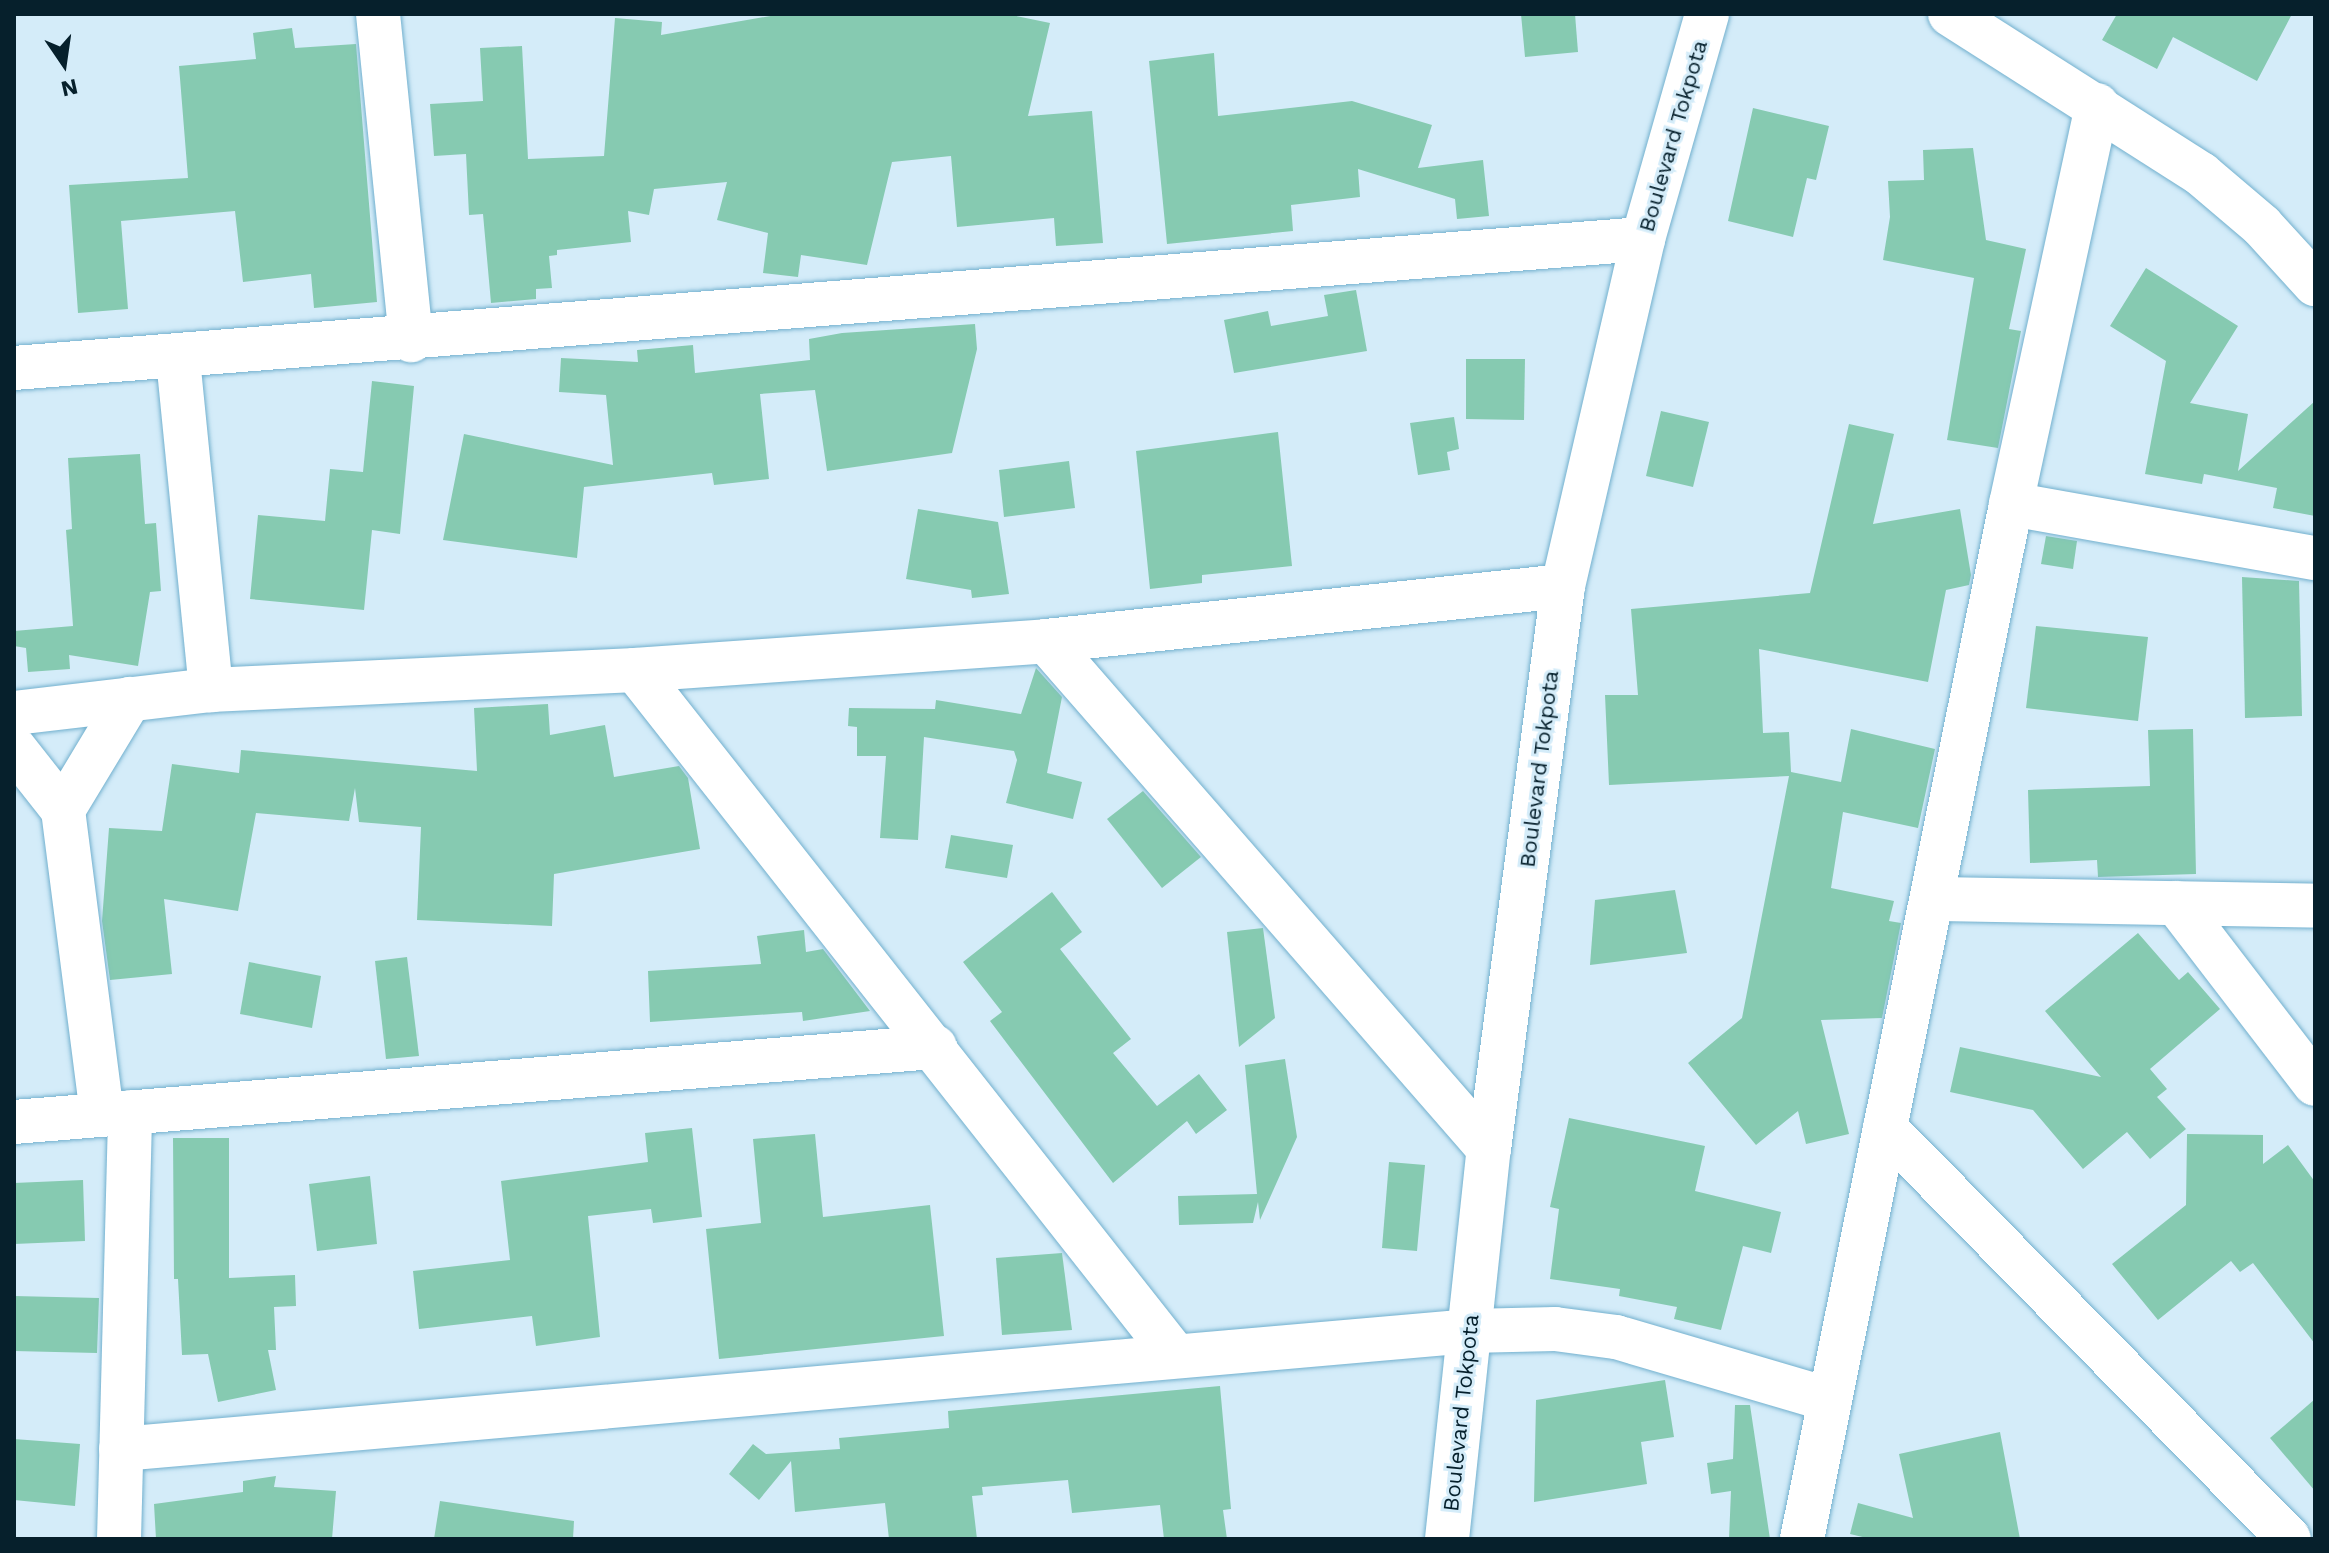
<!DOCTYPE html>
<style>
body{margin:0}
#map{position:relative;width:2329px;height:1553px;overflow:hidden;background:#d4ecf9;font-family:"Work Sans",sans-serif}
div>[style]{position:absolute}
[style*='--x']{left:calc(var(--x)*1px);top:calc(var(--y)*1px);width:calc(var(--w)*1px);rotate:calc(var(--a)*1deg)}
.building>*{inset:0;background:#86cab1}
.roads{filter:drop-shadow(0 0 2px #72b0ce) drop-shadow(0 0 2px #72b0ce)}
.minor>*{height:44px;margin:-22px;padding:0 22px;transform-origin:22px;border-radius:22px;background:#fff}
.tertiary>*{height:44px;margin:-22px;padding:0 22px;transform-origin:22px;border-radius:22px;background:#fff}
span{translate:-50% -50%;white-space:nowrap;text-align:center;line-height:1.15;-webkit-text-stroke:6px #d4ecf9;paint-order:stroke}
.street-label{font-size:22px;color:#06202c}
.frame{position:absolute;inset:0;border:16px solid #06202c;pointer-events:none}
.north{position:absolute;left:24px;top:24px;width:80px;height:80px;-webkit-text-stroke:6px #d4ecf9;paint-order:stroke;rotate:167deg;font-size:22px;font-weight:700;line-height:32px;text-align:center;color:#06202c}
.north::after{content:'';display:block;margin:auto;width:28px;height:36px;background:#06202c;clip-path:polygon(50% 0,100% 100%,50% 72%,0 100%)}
</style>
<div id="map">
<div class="building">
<div style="clip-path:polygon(782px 14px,1007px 14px,1050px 23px,1028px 116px,1092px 111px,1103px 243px,1056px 246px,1054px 218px,957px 227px,951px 156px,892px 162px,867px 265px,801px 255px,798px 277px,763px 273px,768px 233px,717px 220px,727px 182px,654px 189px,649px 215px,628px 211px,631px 242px,557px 250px,557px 255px,549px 256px,552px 288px,536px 289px,536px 299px,491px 303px,483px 214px,469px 215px,466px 154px,434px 156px,430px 104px,483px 101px,480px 48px,522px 46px,528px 159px,604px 156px,615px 18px,662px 22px,661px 35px)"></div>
<div style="clip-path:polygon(1521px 14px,1575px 14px,1578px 52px,1525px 57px)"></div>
<div style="clip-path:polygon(2117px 14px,2292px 14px,2257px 81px,2173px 37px,2157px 69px,2102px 40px)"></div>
<div style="clip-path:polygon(292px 28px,295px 48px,356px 44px,377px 302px,314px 308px,311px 274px,243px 282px,235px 211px,121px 221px,128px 309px,78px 313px,69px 185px,188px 178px,179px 66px,256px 59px,253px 33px)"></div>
<div style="clip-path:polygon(1214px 53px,1218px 116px,1352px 101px,1432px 125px,1418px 168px,1483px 160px,1489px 216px,1457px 219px,1455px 199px,1358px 169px,1360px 197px,1291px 205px,1293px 231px,1167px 244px,1149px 61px)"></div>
<div style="clip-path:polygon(1753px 108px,1829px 126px,1816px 180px,1807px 178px,1793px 237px,1728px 221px)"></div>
<div style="clip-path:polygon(1973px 148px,1986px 240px,2026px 249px,2009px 329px,2021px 331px,1998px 448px,1947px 440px,1974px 278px,1883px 260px,1890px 217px,1888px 181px,1924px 180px,1923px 150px)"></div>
<div style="clip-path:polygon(2146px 268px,2238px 326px,2190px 403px,2248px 414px,2238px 471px,2315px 401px,2315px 516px,2273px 508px,2277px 488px,2204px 474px,2202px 484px,2145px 474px,2166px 361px,2110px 326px)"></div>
<div style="clip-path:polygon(1356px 290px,1367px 351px,1234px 373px,1224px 320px,1268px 311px,1271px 326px,1328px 316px,1324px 295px)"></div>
<div style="clip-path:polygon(975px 324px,977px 349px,952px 453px,827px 471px,815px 390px,760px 394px,769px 479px,714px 485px,712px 473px,584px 487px,577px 558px,443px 540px,464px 434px,613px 465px,606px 395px,559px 392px,561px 358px,638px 362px,637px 350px,693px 345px,695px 373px,810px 360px,809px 339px,842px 333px)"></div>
<div style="clip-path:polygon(1466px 359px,1525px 359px,1524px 420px,1466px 419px)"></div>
<div style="clip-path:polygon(372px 381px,414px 386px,400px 534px,372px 530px,364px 610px,250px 599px,258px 515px,325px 521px,330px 469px,363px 472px)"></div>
<div style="clip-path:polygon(1661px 411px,1709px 422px,1693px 487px,1646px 476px)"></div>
<div style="clip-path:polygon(1454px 417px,1459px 449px,1447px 452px,1450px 470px,1418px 475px,1410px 423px)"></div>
<div style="clip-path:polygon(1849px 424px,1894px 434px,1873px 524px,1960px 509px,1971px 575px,1969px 585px,1946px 590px,1928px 682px,1759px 649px,1763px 733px,1789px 732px,1791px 772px,1841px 782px,1851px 729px,1935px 749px,1918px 828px,1843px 812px,1831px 888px,1894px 901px,1889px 921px,1901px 923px,1882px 1018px,1821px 1020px,1849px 1134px,1806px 1144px,1798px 1111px,1756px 1145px,1688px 1063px,1742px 1018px,1789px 776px,1609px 785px,1605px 695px,1638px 695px,1631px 609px,1810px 593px)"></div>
<div style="clip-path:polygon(1278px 432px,1292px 566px,1202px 575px,1202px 583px,1150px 589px,1136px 451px)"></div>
<div style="clip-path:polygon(140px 454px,145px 524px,156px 523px,161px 591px,150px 592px,138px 666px,69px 655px,70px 669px,28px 672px,26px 648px,14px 646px,14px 631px,73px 626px,66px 530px,72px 529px,68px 458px)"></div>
<div style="clip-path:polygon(1069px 461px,1075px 508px,1004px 517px,999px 470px)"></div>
<div style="clip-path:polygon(918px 509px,998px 522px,1009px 594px,972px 598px,971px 590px,906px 579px)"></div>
<div style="clip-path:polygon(2046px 536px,2077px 541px,2073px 569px,2041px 564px)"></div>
<div style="clip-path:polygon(2242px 577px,2299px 581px,2302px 716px,2245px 718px)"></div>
<div style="clip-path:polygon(2036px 626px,2148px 637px,2138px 721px,2026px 708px)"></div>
<div style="clip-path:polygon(1036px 668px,1062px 697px,1047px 773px,1082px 782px,1073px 819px,1006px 803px,1017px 760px,1014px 751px,924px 737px,918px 840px,880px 838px,886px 756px,857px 756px,857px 727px,848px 726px,849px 708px,935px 709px,936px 700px,1021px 714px)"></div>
<div style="clip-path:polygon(548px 704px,550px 735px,605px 725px,614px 777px,679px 766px,688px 778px,700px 849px,554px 874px,552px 926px,417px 920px,421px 827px,359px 822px,355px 788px,349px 821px,256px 813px,238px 911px,164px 899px,172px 974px,110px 980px,102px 921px,109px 828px,162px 831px,172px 764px,239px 773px,241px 750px,477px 771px,474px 708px)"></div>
<div style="clip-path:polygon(2193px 729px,2196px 874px,2098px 877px,2097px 860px,2030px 863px,2028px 790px,2150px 786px,2148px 730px)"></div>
<div style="clip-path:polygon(1143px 791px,1201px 857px,1162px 888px,1107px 819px)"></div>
<div style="clip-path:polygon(951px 835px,1013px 845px,1007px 878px,945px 868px)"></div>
<div style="clip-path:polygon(1675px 890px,1687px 953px,1590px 965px,1595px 900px)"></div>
<div style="clip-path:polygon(1052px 892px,1082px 932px,1060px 949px,1131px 1039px,1113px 1053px,1157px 1106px,1199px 1074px,1227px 1110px,1196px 1134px,1187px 1121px,1113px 1183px,990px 1021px,1002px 1012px,963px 962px)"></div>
<div style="clip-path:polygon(1263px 928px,1275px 1018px,1239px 1047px,1227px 932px)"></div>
<div style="clip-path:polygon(804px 930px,806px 952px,823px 949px,870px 1011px,803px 1021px,802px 1012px,650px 1022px,648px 971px,761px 964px,757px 936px)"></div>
<div style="clip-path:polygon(2138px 933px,2179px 980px,2188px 972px,2220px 1009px,2150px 1069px,2167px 1089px,2157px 1097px,2186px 1129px,2150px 1159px,2127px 1132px,2083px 1169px,2033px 1110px,1950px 1092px,1960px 1047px,2101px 1077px,2045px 1011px)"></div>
<div style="clip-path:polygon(407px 957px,419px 1056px,386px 1059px,375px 961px)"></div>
<div style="clip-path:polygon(249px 962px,321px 976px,312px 1028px,240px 1014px)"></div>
<div style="clip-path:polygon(1285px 1059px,1297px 1137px,1260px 1220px,1258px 1202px,1253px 1223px,1179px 1225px,1178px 1196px,1257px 1194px,1245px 1065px)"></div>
<div style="clip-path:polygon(1569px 1118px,1705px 1146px,1695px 1191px,1781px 1212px,1771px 1253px,1743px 1246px,1721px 1330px,1674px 1319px,1677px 1307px,1619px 1296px,1620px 1289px,1550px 1279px,1559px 1209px,1550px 1207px)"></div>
<div style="clip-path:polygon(692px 1128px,702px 1217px,653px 1223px,651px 1209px,588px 1216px,600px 1337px,536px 1346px,532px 1316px,419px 1329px,413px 1271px,510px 1260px,501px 1181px,648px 1162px,645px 1133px)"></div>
<div style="clip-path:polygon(815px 1134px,823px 1217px,930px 1205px,944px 1336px,719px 1359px,706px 1229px,761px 1223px,753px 1139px)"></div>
<div style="clip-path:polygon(2187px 1134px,2263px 1135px,2263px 1164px,2288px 1145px,2315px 1182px,2315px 1344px,2253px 1263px,2240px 1272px,2231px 1261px,2158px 1320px,2112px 1264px,2186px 1205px)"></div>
<div style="clip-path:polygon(173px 1138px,229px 1138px,229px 1278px,295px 1275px,296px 1306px,274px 1307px,276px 1350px,268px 1350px,276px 1390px,218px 1402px,208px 1354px,182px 1355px,178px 1279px,174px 1279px)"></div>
<div style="clip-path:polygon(1389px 1162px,1425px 1165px,1417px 1251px,1382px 1248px)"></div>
<div style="clip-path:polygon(370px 1176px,377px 1244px,317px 1251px,309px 1184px)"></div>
<div style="clip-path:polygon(83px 1180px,85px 1241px,14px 1244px,14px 1183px)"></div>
<div style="clip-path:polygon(1062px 1253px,1072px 1330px,1002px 1335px,996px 1258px)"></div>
<div style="clip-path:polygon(14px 1296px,99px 1298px,97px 1353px,14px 1351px)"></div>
<div style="clip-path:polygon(1665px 1380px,1674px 1437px,1641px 1442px,1647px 1484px,1534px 1502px,1536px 1400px)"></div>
<div style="clip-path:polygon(1220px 1386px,1231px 1509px,1223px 1510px,1227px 1539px,1164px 1539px,1160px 1505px,1072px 1513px,1068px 1480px,982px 1487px,983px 1495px,972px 1496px,977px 1539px,889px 1539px,885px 1503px,795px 1512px,791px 1461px,759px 1500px,729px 1474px,753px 1444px,766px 1454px,840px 1449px,839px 1438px,949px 1428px,948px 1411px)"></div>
<div style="clip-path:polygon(2315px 1399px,2315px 1491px,2270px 1438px)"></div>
<div style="clip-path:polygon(1735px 1405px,1750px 1405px,1770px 1539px,1729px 1539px,1731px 1491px,1711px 1494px,1707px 1463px,1733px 1459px)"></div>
<div style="clip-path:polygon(2000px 1432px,2020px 1539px,1871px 1539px,1850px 1534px,1858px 1503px,1913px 1518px,1899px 1454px)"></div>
<div style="clip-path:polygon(14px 1439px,80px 1444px,75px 1506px,14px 1500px)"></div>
<div style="clip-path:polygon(276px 1476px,274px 1487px,336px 1491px,332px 1539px,156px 1539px,154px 1504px,243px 1492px,243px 1481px)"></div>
<div style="clip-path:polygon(440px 1501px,574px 1521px,573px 1539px,434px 1539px)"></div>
</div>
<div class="roads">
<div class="minor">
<div style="--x:378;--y:14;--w:328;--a:84.2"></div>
<div style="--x:178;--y:359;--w:333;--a:84.3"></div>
<div style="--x:14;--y:368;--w:1634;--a:-4.53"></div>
<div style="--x:2011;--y:504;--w:309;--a:10.1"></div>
<div style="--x:1046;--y:641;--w:674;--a:48.91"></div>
<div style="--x:635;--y:670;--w:869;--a:51.77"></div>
<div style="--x:14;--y:713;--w:198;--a:-6.7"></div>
<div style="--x:211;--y:690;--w:424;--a:-2.7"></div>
<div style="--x:635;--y:670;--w:412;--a:-4"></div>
<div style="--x:1046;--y:641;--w:520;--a:-6.07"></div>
<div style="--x:14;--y:748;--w:79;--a:51.7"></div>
<div style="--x:63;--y:810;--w:306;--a:82.7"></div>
<div style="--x:63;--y:810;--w:130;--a:-58.9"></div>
<div style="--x:1932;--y:899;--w:383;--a:1"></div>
<div style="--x:2176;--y:903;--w:228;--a:52.5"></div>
<div style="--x:14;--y:1122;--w:924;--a:-4.66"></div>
<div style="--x:1885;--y:1128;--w:576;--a:45.49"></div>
<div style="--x:121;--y:1449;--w:1353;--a:-5"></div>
<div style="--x:1469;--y:1331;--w:86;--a:-1.3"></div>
<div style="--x:1555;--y:1329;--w:62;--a:7.5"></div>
<div style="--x:1616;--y:1337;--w:223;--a:16.4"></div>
<div style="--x:119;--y:1539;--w:427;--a:-88.5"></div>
<div style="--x:1802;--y:1539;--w:1056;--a:-78.58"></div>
<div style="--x:2011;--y:504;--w:408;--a:-77.8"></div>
</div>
<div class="tertiary">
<div style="--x:1950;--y:14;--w:298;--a:32.5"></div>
<div style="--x:2201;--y:174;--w:80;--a:40.4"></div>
<div style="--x:2262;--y:226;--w:79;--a:47.6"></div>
<div style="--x:1447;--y:1539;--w:392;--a:-83.9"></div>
<div style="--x:1489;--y:1149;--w:568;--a:-82.51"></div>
<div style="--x:1563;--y:586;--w:356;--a:-77"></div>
<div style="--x:1643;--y:239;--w:234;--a:-74.1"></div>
</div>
</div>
<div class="street-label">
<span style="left:1673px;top:136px;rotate:-74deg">Boulevard Tokpota</span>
<span style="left:1539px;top:769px;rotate:-83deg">Boulevard Tokpota</span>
<span style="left:1461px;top:1413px;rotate:-84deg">Boulevard Tokpota</span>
</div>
<div class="frame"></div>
<div class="north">N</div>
</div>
